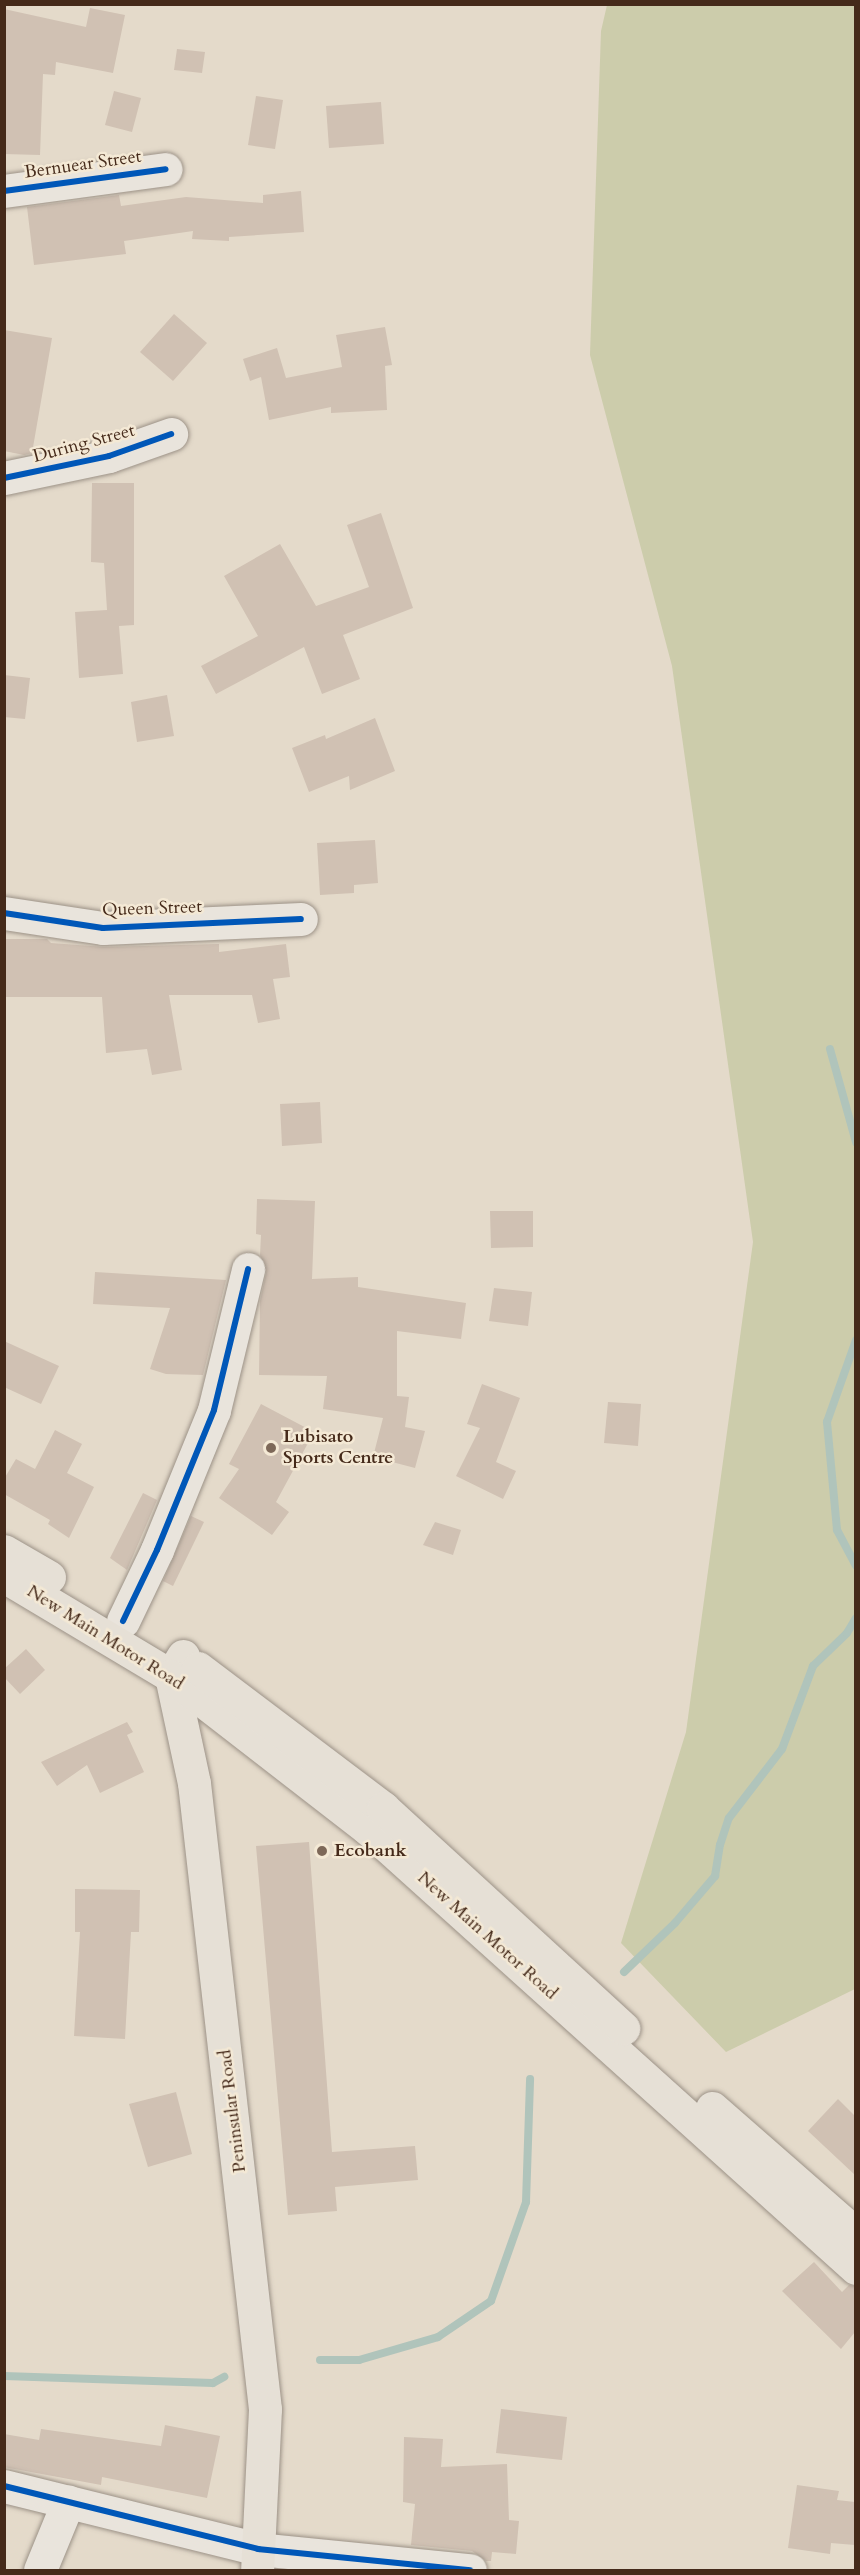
<!DOCTYPE html>
<style>
body{margin:0}
#map{position:relative;width:860px;height:2575px;overflow:hidden;background:#e4daca;font-family:Cardo,serif}
div>[style]{position:absolute}
[style*='--x']{left:calc(var(--x)*1px);top:calc(var(--y)*1px);width:calc(var(--w)*1px);rotate:calc(var(--a)*1deg)}
.green>*{inset:0;background:#ccccab}
.stream>*{height:8px;margin:-4px;padding:0 4px;transform-origin:4px;border-radius:4px;background:#b0c4bb}
.building>*{inset:0;background:#d0c1b3}
.roads{filter:drop-shadow(0 0 2px #9c9287) drop-shadow(0 0 2px #9c9287)}
.minor>*{height:33px;margin:-16.5px;padding:0 16.5px;transform-origin:16.5px;border-radius:16.5px;background:#e9e4dc}
.major>*{height:33px;margin:-16.5px;padding:0 16.5px;transform-origin:16.5px;border-radius:16.5px;background:#e6e0d6}
.highway>*{height:33px;margin:-16.5px;padding:0 16.5px;transform-origin:16.5px;border-radius:16.5px;background:#e6e0d6}
.cycleway>*{height:6px;margin:-3px;padding:0 3px;transform-origin:3px;border-radius:3px;background:#0057b8}
.dots>*{width:16px;height:16px;translate:-50% -50%;box-sizing:border-box;border:3px solid #f4e9d5;border-radius:50%}
span{translate:-50% -50%;white-space:nowrap;text-align:center;line-height:1.15;-webkit-text-stroke:5px #f4e9d5;paint-order:stroke}
.street-label{font-size:18px;color:#452a1a}
.poi-label{font-size:18px;color:#452a1a;font-weight:700}
.left{translate:0 -50%;text-align:left}
.frame{position:absolute;inset:0;border:6px solid #452a1a;pointer-events:none}
</style>
<div id="map">
<div class="green">
<div style="clip-path:polygon(607px 5px,855px 5px,855px 1989px,726px 2052px,621px 1943px,686px 1732px,753px 1242px,672px 666px,590px 355px,601px 31px)"></div>
</div>
<div class="stream">
<div style="--x:830;--y:1049;--w:97;--a:74.4"></div>
<div style="--x:856;--y:1340;--w:87;--a:109.5"></div>
<div style="--x:827;--y:1422;--w:108;--a:84.7"></div>
<div style="--x:837;--y:1530;--w:40;--a:62"></div>
<div style="--x:624;--y:1972;--w:71;--a:-43.9"></div>
<div style="--x:675;--y:1923;--w:62;--a:-49.6"></div>
<div style="--x:715;--y:1876;--w:31;--a:-81"></div>
<div style="--x:720;--y:1845;--w:28;--a:-72"></div>
<div style="--x:729;--y:1818;--w:87;--a:-52.5"></div>
<div style="--x:782;--y:1749;--w:89;--a:-69.5"></div>
<div style="--x:813;--y:1666;--w:47;--a:-44.1"></div>
<div style="--x:847;--y:1633;--w:17;--a:-59"></div>
<div style="--x:320;--y:2360;--w:39;--a:0"></div>
<div style="--x:359;--y:2360;--w:82;--a:-16.2"></div>
<div style="--x:438;--y:2337;--w:64;--a:-34.2"></div>
<div style="--x:491;--y:2301;--w:105;--a:-70.5"></div>
<div style="--x:526;--y:2202;--w:123;--a:-88.1"></div>
<div style="--x:4;--y:2376;--w:209;--a:1.9"></div>
<div style="--x:213;--y:2383;--w:13;--a:-29"></div>
</div>
<div class="building">
<div style="clip-path:polygon(90px 8px,125px 15px,113px 73px,56px 62px,55px 75px,43px 74px,40px 155px,4px 154px,4px 9px,86px 27px)"></div>
<div style="clip-path:polygon(177px 49px,205px 52px,202px 73px,174px 70px)"></div>
<div style="clip-path:polygon(114px 91px,141px 98px,132px 132px,105px 125px)"></div>
<div style="clip-path:polygon(256px 96px,283px 100px,275px 149px,248px 145px)"></div>
<div style="clip-path:polygon(381px 102px,384px 144px,329px 148px,326px 106px)"></div>
<div style="clip-path:polygon(301px 191px,304px 232px,229px 237px,229px 241px,192px 239px,193px 231px,124px 241px,126px 254px,34px 265px,27px 207px,119px 195px,121px 206px,186px 197px,263px 203px,263px 195px)"></div>
<div style="clip-path:polygon(174px 314px,207px 343px,173px 381px,140px 352px)"></div>
<div style="clip-path:polygon(385px 327px,392px 365px,385px 366px,387px 410px,331px 413px,331px 407px,269px 420px,261px 377px,250px 381px,243px 359px,277px 348px,286px 378px,342px 367px,336px 335px)"></div>
<div style="clip-path:polygon(4px 330px,52px 338px,32px 453px,24px 455px,4px 451px)"></div>
<div style="clip-path:polygon(92px 483px,134px 483px,134px 625px,119px 626px,123px 674px,79px 678px,75px 612px,107px 610px,104px 563px,91px 562px)"></div>
<div style="clip-path:polygon(381px 513px,413px 608px,343px 635px,360px 679px,322px 694px,304px 647px,216px 694px,201px 666px,258px 636px,224px 576px,280px 544px,316px 606px,369px 587px,347px 525px)"></div>
<div style="clip-path:polygon(4px 675px,30px 678px,25px 719px,4px 717px)"></div>
<div style="clip-path:polygon(167px 695px,174px 736px,137px 742px,131px 702px)"></div>
<div style="clip-path:polygon(375px 718px,395px 771px,350px 790px,349px 776px,309px 792px,292px 748px,325px 735px,326px 739px)"></div>
<div style="clip-path:polygon(375px 840px,378px 883px,354px 885px,354px 893px,320px 895px,317px 843px)"></div>
<div style="clip-path:polygon(4px 939px,47px 939px,51px 943px,104px 947px,219px 944px,219px 952px,286px 944px,290px 977px,273px 979px,280px 1019px,258px 1023px,252px 995px,169px 995px,182px 1070px,152px 1075px,147px 1049px,106px 1053px,102px 997px,4px 997px)"></div>
<div style="clip-path:polygon(320px 1102px,322px 1143px,282px 1146px,280px 1104px)"></div>
<div style="clip-path:polygon(257px 1199px,315px 1201px,312px 1279px,358px 1277px,358px 1287px,466px 1303px,461px 1339px,397px 1331px,397px 1396px,409px 1397px,405px 1427px,425px 1431px,415px 1468px,373px 1457px,383px 1418px,323px 1409px,327px 1376px,259px 1375px,260px 1301px,266px 1273px,260px 1255px,261px 1235px,256px 1234px)"></div>
<div style="clip-path:polygon(490px 1211px,533px 1211px,533px 1247px,491px 1248px)"></div>
<div style="clip-path:polygon(95px 1272px,226px 1280px,203px 1375px,166px 1374px,150px 1369px,170px 1308px,93px 1304px)"></div>
<div style="clip-path:polygon(494px 1288px,532px 1292px,528px 1326px,489px 1321px)"></div>
<div style="clip-path:polygon(4px 1341px,59px 1366px,41px 1404px,4px 1387px)"></div>
<div style="clip-path:polygon(482px 1384px,520px 1398px,496px 1462px,516px 1471px,503px 1499px,456px 1476px,480px 1428px,467px 1424px)"></div>
<div style="clip-path:polygon(608px 1402px,641px 1404px,638px 1446px,604px 1443px)"></div>
<div style="clip-path:polygon(261px 1404px,314px 1432px,276px 1502px,289px 1512px,272px 1535px,219px 1498px,239px 1469px,229px 1464px)"></div>
<div style="clip-path:polygon(55px 1430px,82px 1444px,67px 1473px,94px 1487px,69px 1538px,48px 1524px,50px 1520px,4px 1494px,4px 1479px,16px 1459px,35px 1469px)"></div>
<div style="clip-path:polygon(143px 1493px,157px 1500px,127px 1570px,110px 1558px)"></div>
<div style="clip-path:polygon(191px 1516px,204px 1522px,173px 1586px,163px 1581px)"></div>
<div style="clip-path:polygon(435px 1522px,461px 1530px,453px 1555px,423px 1545px)"></div>
<div style="clip-path:polygon(26px 1649px,45px 1670px,20px 1694px,4px 1677px,4px 1669px)"></div>
<div style="clip-path:polygon(127px 1722px,133px 1732px,127px 1735px,144px 1772px,100px 1793px,87px 1765px,57px 1786px,41px 1762px)"></div>
<div style="clip-path:polygon(309px 1842px,332px 2152px,415px 2146px,418px 2180px,335px 2187px,337px 2211px,288px 2215px,256px 1846px)"></div>
<div style="clip-path:polygon(75px 1889px,140px 1890px,139px 1932px,131px 1932px,125px 2039px,74px 2036px,80px 1932px,75px 1932px)"></div>
<div style="clip-path:polygon(176px 2092px,192px 2154px,148px 2167px,129px 2104px)"></div>
<div style="clip-path:polygon(838px 2099px,855px 2116px,855px 2175px,808px 2131px)"></div>
<div style="clip-path:polygon(814px 2262px,842px 2292px,849px 2285px,855px 2286px,855px 2332px,841px 2349px,782px 2291px)"></div>
<div style="clip-path:polygon(501px 2409px,567px 2417px,562px 2460px,496px 2453px)"></div>
<div style="clip-path:polygon(165px 2425px,220px 2436px,207px 2498px,102px 2477px,101px 2485px,4px 2467px,4px 2434px,39px 2440px,41px 2429px,161px 2446px)"></div>
<div style="clip-path:polygon(404px 2437px,443px 2439px,441px 2467px,507px 2464px,509px 2520px,519px 2521px,516px 2554px,492px 2552px,491px 2561px,486px 2561px,472px 2551px,411px 2545px,415px 2504px,403px 2502px)"></div>
<div style="clip-path:polygon(797px 2485px,839px 2491px,837px 2500px,855px 2502px,855px 2545px,831px 2543px,830px 2554px,788px 2548px)"></div>
</div>
<div class="roads">
<div class="minor">
<div style="--x:4;--y:191;--w:163;--a:-7.7"></div>
<div style="--x:4;--y:478;--w:107;--a:-11.8"></div>
<div style="--x:109;--y:456;--w:66;--a:-19.5"></div>
<div style="--x:4;--y:913;--w:100;--a:8.6"></div>
<div style="--x:103;--y:928;--w:198;--a:-2.6"></div>
<div style="--x:123;--y:1621;--w:79;--a:-64.4"></div>
<div style="--x:157;--y:1550;--w:151;--a:-67.8"></div>
<div style="--x:214;--y:1410;--w:145;--a:-76.4"></div>
<div style="--x:4;--y:2486;--w:262;--a:13.9"></div>
<div style="--x:258;--y:2549;--w:213;--a:5.7"></div>
<div style="--x:40;--y:2570;--w:74;--a:-67.6"></div>
</div>
<div class="major">
<div style="--x:183;--y:1656;--w:23;--a:121"></div>
<div style="--x:171;--y:1676;--w:109;--a:77.9"></div>
<div style="--x:194;--y:1783;--w:630;--a:83.53"></div>
<div style="--x:265;--y:2409;--w:161;--a:92.8"></div>
</div>
<div class="highway">
<div style="--x:4;--y:1551;--w:52;--a:30"></div>
<div style="--x:4;--y:1576;--w:195;--a:30.9"></div>
<div style="--x:171;--y:1676;--w:247;--a:37.8"></div>
<div style="--x:366;--y:1827;--w:659;--a:41.99"></div>
<div style="--x:198;--y:1668;--w:232;--a:37.1"></div>
<div style="--x:383;--y:1808;--w:326;--a:42.5"></div>
<div style="--x:712;--y:2108;--w:191;--a:41.2"></div>
</div>
</div>
<div class="cycleway">
<div style="--x:4;--y:191;--w:163;--a:-7.7"></div>
<div style="--x:4;--y:478;--w:107;--a:-11.8"></div>
<div style="--x:109;--y:456;--w:66;--a:-19.5"></div>
<div style="--x:4;--y:913;--w:100;--a:8.6"></div>
<div style="--x:103;--y:928;--w:198;--a:-2.6"></div>
<div style="--x:123;--y:1621;--w:79;--a:-64.4"></div>
<div style="--x:157;--y:1550;--w:151;--a:-67.8"></div>
<div style="--x:214;--y:1410;--w:145;--a:-76.4"></div>
<div style="--x:4;--y:2486;--w:262;--a:13.9"></div>
<div style="--x:258;--y:2549;--w:213;--a:5.7"></div>
</div>
<div class="dots">
<div style="left:271px;top:1448px;background:#7d6858"></div>
<div style="left:322px;top:1851px;background:#7d6858"></div>
</div>
<div class="street-label">
<span style="left:83px;top:165px;rotate:-8deg">Bernuear Street</span>
<span style="left:84px;top:444px;rotate:-15deg">During Street</span>
<span style="left:152px;top:909px;rotate:-2deg">Queen Street</span>
<span style="left:105px;top:1638px;rotate:32deg">New Main Motor Road</span>
<span style="left:487px;top:1936px;rotate:42deg">New Main Motor Road</span>
<span style="left:233px;top:2111px;rotate:-97deg">Peninsular Road</span>
</div>
<div class="poi-label">
<span class="left" style="left:283px;top:1448px">Lubisato<br>Sports Centre</span>
<span class="left" style="left:334px;top:1851px">Ecobank</span>
</div>
<div class="frame"></div>
</div>
